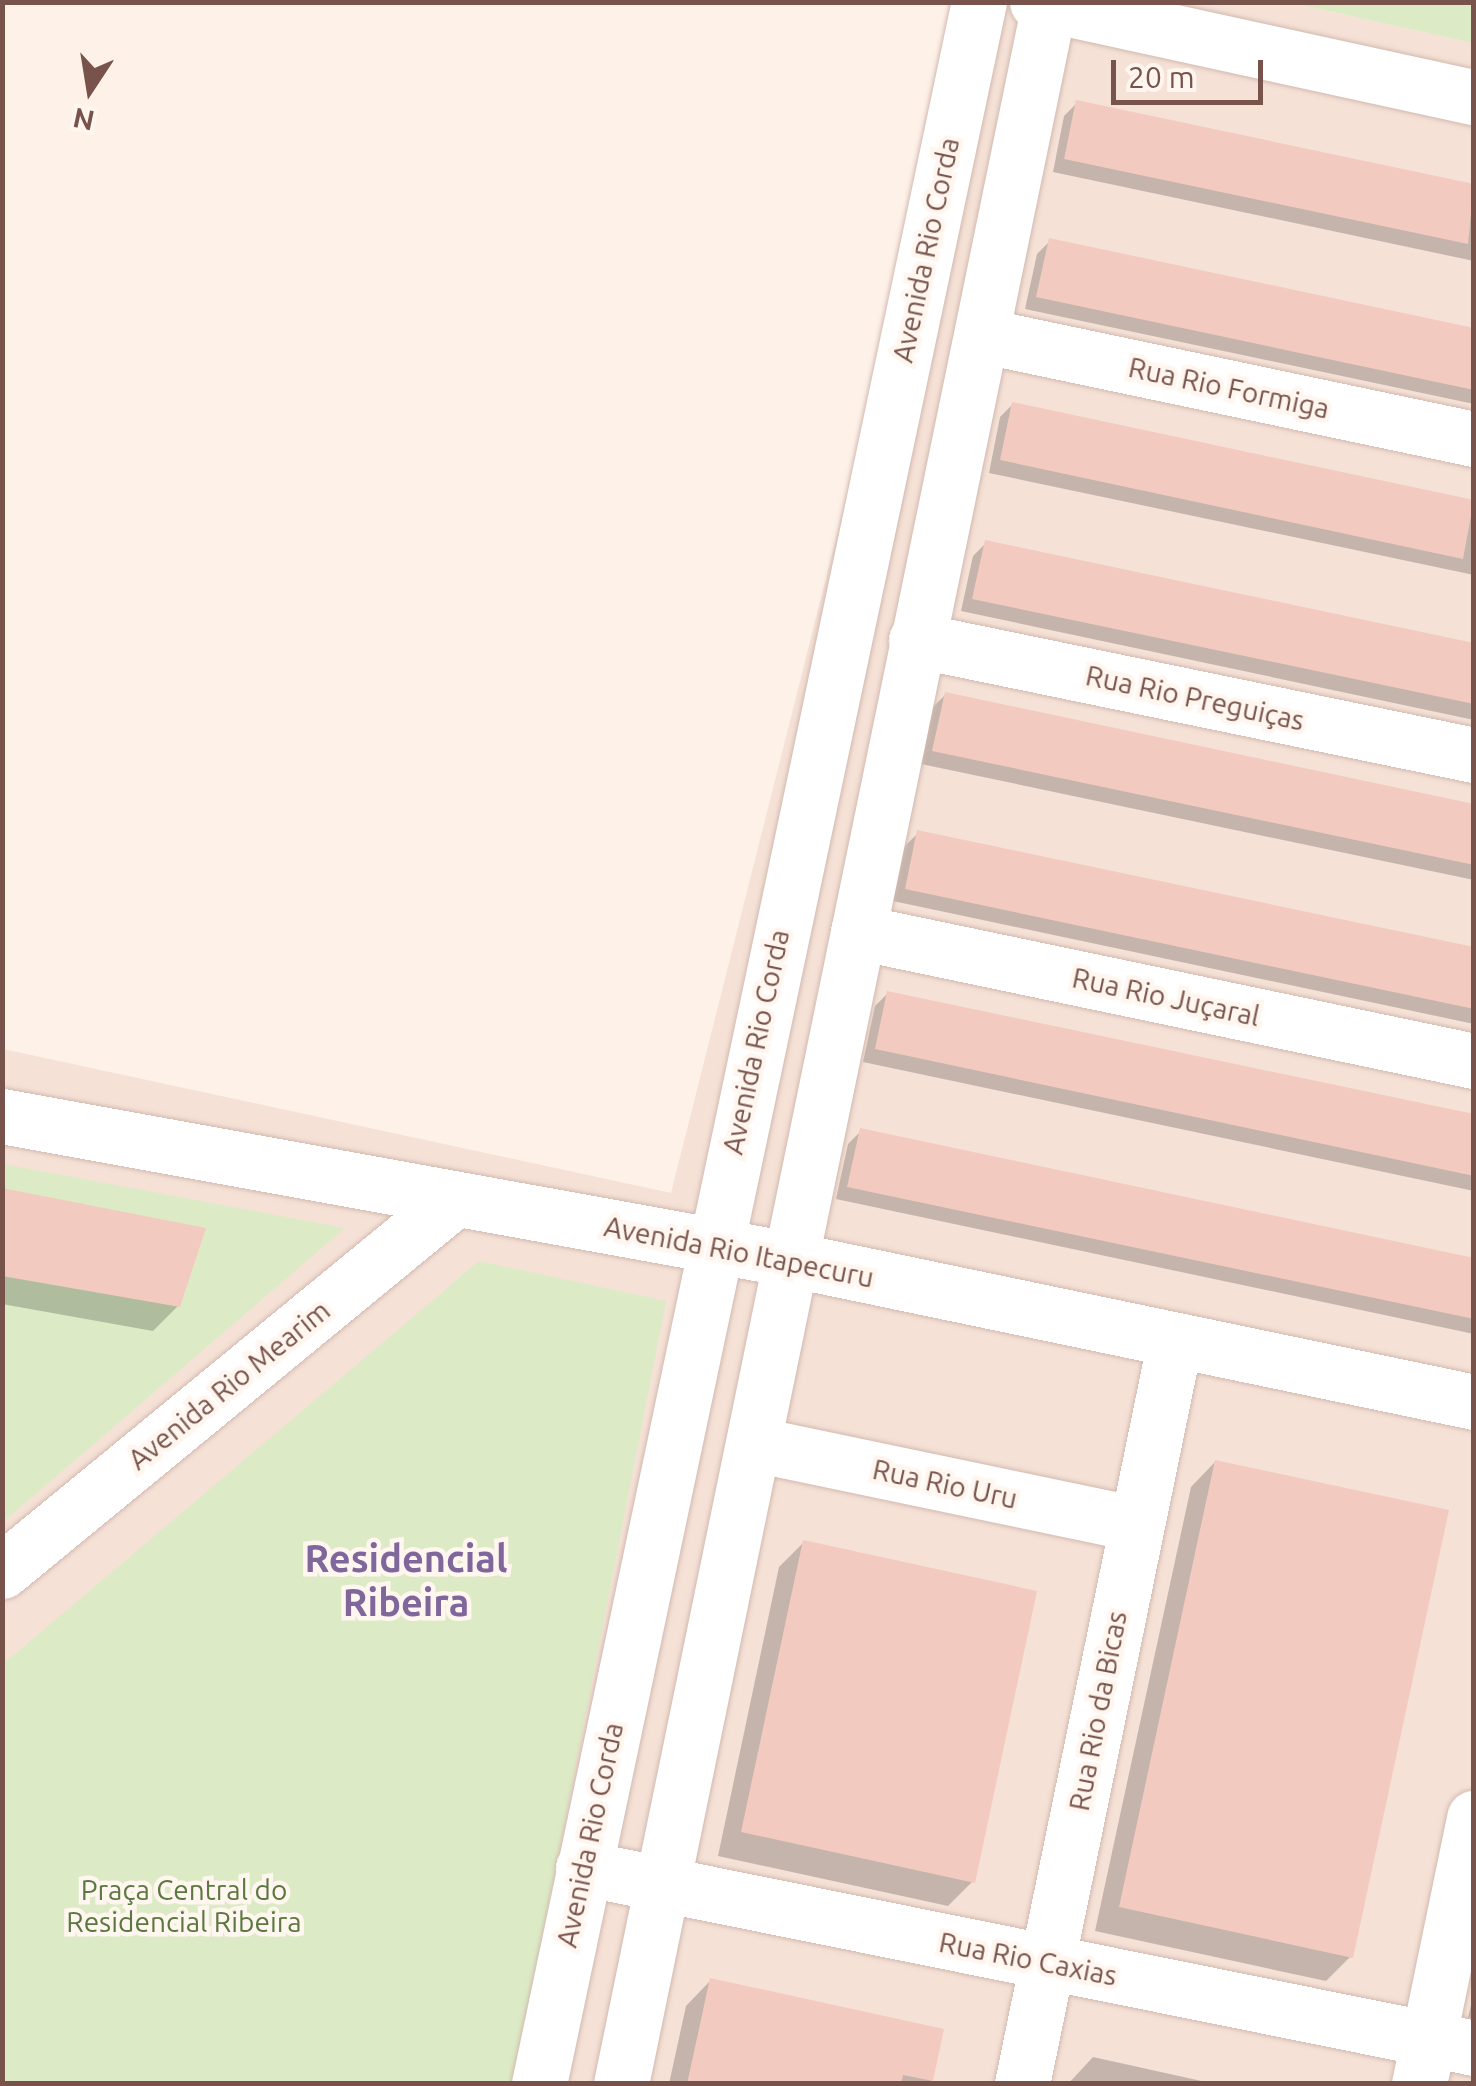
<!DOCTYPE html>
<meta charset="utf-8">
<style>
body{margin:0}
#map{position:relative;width:1476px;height:2086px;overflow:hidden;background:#fdf1e8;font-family:Ubuntu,sans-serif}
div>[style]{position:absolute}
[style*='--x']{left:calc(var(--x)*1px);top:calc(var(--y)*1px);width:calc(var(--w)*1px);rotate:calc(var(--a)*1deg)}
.residential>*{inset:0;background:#f5e1d6}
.green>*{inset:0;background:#dcebc6}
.shadow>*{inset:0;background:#0003}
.building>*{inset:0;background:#f3cabf}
.roads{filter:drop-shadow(0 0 2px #d2b9b0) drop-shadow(0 0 2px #d2b9b0)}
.minor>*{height:55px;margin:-27.5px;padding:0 27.5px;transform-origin:27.5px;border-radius:27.5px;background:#fff}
.tertiary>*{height:55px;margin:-27.5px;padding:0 27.5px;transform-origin:27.5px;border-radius:27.5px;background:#fff}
span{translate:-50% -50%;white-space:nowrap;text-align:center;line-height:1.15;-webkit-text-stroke:9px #fff6ef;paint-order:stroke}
.street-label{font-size:28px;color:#78534b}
.park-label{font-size:28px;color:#5b7840}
.district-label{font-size:38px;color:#80679b;font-weight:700}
.frame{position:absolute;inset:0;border:5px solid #78534b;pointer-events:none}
.north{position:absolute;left:40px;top:40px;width:100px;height:100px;-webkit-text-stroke:8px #fff6ef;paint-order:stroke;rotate:192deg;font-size:28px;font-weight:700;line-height:40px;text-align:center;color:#78534b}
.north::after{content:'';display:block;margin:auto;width:35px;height:45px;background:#78534b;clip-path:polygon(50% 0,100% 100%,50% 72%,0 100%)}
.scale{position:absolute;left:1111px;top:60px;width:152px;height:45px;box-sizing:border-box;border:5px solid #78534b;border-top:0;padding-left:12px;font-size:30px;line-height:35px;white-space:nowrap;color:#78534b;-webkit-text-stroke:8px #fff6ef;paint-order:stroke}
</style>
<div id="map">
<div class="residential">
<div style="clip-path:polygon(971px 3px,1292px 3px,1473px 43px,1473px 2083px,3px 2084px,3px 1049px,671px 1193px)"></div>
</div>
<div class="green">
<div style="clip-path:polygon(1292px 3px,1473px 3px,1473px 43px)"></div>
<div style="clip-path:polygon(3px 1164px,345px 1228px,3px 1522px)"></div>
<div style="clip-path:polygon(479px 1261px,666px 1301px,514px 2083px,3px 2083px,2px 1665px)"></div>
</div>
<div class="shadow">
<div style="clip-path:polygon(1077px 103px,1474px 187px,1474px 261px,1053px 172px,1064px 116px)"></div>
<div style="clip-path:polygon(1050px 241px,1474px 330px,1474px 404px,1025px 309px,1037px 254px)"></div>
<div style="clip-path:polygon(1013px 404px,1474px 502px,1474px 575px,989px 473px,1000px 417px)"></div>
<div style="clip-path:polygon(986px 543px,1474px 646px,1474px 720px,961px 611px,973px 556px)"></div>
<div style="clip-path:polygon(946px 694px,1474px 806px,1474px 880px,921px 764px,933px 707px)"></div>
<div style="clip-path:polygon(918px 833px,1474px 950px,1474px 1024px,893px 901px,905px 846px)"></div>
<div style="clip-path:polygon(888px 993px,1474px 1117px,1474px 1191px,863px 1062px,875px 1006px)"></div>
<div style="clip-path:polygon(861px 1131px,1474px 1261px,1474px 1334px,836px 1199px,848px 1144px)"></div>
<div style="clip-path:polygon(2px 1190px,178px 1306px,153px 1331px,2px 1304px)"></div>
<div style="clip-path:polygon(1215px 1462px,1351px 1956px,1326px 1981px,1095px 1931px,1191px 1487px)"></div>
<div style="clip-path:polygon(803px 1543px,973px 1881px,948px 1906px,718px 1856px,779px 1567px)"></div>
<div style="clip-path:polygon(710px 1981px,941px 2031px,930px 2084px,669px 2084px,686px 2006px)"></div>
<div style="clip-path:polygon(1474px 1992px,1474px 2019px,1468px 2018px)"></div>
<div style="clip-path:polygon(1093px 2057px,1215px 2084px,1068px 2084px)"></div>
</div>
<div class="building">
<div style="clip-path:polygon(1076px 100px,1474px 184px,1468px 244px,1064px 159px)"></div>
<div style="clip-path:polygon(1049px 238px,1474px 328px,1474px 390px,1036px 297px)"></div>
<div style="clip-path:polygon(1012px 402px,1474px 500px,1463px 559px,1000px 460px)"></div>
<div style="clip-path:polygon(985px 540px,1474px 643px,1474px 704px,972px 599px)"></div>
<div style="clip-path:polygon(945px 692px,1474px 804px,1474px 865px,932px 751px)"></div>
<div style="clip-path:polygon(917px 830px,1474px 947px,1474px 1009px,905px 889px)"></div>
<div style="clip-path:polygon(887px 991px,1474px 1114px,1474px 1176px,875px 1049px)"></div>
<div style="clip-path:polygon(860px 1128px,1474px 1258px,1474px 1319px,847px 1187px)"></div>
<div style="clip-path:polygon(2px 1188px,206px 1228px,180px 1307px,2px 1276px)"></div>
<div style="clip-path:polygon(1215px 1460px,1449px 1510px,1353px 1958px,1119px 1907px)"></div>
<div style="clip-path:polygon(803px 1540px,1037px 1591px,975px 1883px,741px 1832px)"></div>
<div style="clip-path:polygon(710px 1978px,944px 2029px,933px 2081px,903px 2075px,901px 2084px,687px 2084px)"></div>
</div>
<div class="roads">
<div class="minor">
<div style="--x:985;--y:336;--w:500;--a:11.9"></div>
<div style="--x:916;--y:640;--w:570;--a:11.65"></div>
<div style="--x:858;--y:932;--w:629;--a:11.83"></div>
<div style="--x:754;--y:1444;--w:390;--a:11.8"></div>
<div style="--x:583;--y:1868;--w:909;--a:11.42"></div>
<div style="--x:1022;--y:2084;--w:760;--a:-78.38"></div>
<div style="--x:1419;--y:2084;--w:272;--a:-78.3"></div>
</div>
<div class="tertiary">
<div style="--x:1037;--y:2;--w:447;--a:12.3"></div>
<div style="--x:2;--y:1116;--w:800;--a:10.3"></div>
<div style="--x:789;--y:1259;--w:700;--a:11.79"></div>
<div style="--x:2;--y:1571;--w:586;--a:-39.39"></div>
<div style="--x:539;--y:2084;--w:2128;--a:-78.07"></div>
<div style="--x:621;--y:2084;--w:2123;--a:-78.37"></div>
</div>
</div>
<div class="street-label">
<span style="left:926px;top:250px;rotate:-78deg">Avenida Rio Corda</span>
<span style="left:1229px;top:388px;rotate:12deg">Rua Rio Formiga</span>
<span style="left:1195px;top:698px;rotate:12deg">Rua Rio Preguiças</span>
<span style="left:1166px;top:997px;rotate:12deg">Rua Rio Juçaral</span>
<span style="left:756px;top:1042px;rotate:-78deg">Avenida Rio Corda</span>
<span style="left:739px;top:1252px;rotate:11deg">Avenida Rio Itapecuru</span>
<span style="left:229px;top:1385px;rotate:-39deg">Avenida Rio Mearim</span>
<span style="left:945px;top:1484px;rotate:12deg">Rua Rio Uru</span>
<span style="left:1098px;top:1711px;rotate:-79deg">Rua Rio da Bicas</span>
<span style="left:590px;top:1835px;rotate:-78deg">Avenida Rio Corda</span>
<span style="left:1028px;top:1959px;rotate:11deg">Rua Rio Caxias</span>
</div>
<div class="park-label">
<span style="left:184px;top:1906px">Praça Central do<br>Residencial Ribeira</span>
</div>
<div class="district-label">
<span style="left:406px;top:1581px">Residencial<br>Ribeira</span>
</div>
<div class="frame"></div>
<div class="north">N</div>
<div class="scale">20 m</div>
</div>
